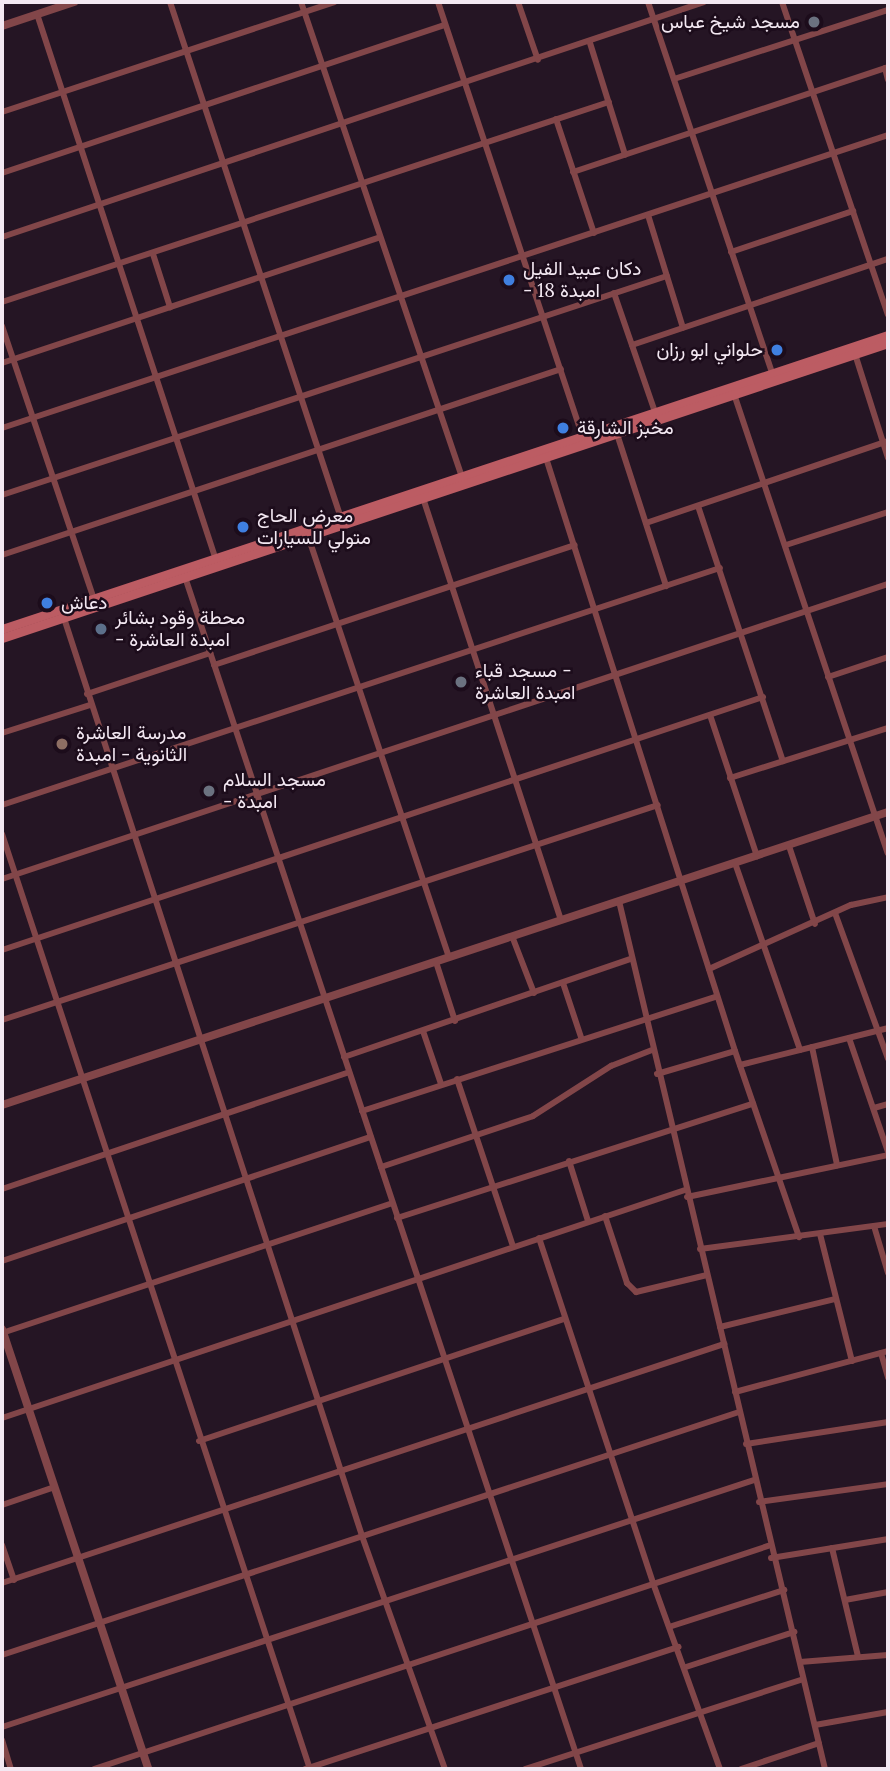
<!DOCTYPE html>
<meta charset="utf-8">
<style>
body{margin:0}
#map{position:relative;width:890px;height:1771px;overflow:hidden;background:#251524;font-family:Lora,Vazirmatn,serif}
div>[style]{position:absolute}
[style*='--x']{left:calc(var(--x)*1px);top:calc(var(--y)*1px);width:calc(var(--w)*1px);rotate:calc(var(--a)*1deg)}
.minor>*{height:6px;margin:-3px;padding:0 3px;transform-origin:3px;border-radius:3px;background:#824649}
.tertiary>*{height:8px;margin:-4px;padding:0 4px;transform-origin:4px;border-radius:4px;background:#824649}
.secondary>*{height:9px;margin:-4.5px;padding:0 4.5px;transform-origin:4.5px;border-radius:4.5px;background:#bc5c63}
.dots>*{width:19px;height:19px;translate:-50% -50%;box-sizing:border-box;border:4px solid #1c0c1b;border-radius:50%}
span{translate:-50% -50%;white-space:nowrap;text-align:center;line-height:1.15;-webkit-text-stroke:5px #1c0c1b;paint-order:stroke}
.poi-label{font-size:19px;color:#f3e8f2}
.right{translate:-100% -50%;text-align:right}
.left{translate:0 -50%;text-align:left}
.frame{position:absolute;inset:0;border:4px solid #f3e8f2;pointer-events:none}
</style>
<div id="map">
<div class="minor">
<div style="--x:170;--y:2;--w:540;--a:71.67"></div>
<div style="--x:301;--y:2;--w:502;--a:71.28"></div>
<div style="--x:438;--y:2;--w:457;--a:71.6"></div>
<div style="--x:518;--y:2;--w:61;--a:71"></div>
<div style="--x:648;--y:2;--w:391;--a:71.5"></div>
<div style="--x:782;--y:2;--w:330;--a:71.3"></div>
<div style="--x:37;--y:14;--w:571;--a:71.85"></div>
<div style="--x:590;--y:43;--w:117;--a:72.6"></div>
<div style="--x:885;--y:68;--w:12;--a:76"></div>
<div style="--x:674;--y:79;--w:225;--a:-17.9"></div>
<div style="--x:2;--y:112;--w:350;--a:-18.3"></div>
<div style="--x:556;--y:119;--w:120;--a:71.6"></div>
<div style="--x:573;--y:172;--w:332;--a:-18.4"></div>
<div style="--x:2;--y:173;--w:467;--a:-18.5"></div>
<div style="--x:648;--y:215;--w:118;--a:72.8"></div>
<div style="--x:2;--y:237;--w:740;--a:-18.51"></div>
<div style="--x:731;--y:252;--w:129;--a:-18.6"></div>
<div style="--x:153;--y:254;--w:56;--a:72.2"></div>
<div style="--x:614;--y:293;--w:126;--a:71"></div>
<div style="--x:2;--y:302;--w:639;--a:-18.24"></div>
<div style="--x:2;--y:326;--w:286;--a:71.4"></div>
<div style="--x:632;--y:345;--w:270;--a:-18.6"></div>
<div style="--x:855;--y:354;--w:109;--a:72.4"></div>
<div style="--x:2;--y:363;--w:398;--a:-18.4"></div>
<div style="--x:734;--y:394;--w:484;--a:71.5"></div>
<div style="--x:2;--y:428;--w:933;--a:-18.3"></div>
<div style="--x:617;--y:434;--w:160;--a:72.1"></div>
<div style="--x:546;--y:458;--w:622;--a:72.32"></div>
<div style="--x:735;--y:1051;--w:197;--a:71"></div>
<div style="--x:2;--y:495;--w:700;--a:-18.23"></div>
<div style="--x:423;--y:498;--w:444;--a:71.9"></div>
<div style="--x:698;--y:506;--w:269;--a:71.6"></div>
<div style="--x:646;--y:523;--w:256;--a:-18.7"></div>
<div style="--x:308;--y:536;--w:444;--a:71.5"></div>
<div style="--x:786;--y:545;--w:107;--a:-17.9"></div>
<div style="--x:2;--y:555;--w:589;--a:-18.4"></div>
<div style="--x:185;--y:577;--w:1256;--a:71.62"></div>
<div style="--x:63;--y:615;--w:968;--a:72.01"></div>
<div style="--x:362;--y:1536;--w:247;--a:70.4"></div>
<div style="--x:214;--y:665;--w:380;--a:-18.4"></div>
<div style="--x:828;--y:677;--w:63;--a:-18.4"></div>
<div style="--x:87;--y:694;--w:130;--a:-18.4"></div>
<div style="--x:710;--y:715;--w:149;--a:71.6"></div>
<div style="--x:2;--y:733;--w:92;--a:-17.7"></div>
<div style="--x:730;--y:778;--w:166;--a:-17.6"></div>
<div style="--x:2;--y:805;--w:756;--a:-18.27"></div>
<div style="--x:2;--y:834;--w:984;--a:71.77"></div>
<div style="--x:789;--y:846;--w:82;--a:71.6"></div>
<div style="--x:735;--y:863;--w:198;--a:70.8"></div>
<div style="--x:2;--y:879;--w:934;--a:-18.42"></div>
<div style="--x:619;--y:901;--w:892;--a:76.65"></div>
<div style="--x:835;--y:913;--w:155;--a:70"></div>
<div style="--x:512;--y:936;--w:61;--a:68.9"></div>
<div style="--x:2;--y:950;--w:802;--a:-18.39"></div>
<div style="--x:436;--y:962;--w:62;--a:72.1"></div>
<div style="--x:709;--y:969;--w:156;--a:-24.3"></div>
<div style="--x:851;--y:905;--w:38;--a:-12"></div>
<div style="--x:563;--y:983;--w:57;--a:71.6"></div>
<div style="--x:2;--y:1020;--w:690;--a:-18.15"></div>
<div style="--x:423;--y:1031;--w:56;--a:71.2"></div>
<div style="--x:849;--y:1038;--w:120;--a:71.1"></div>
<div style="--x:812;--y:1047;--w:121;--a:78"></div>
<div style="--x:344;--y:1057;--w:303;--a:-18.9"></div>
<div style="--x:740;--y:1065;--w:153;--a:-14"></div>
<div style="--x:657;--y:1074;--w:81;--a:-16.4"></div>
<div style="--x:457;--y:1079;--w:176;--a:71.5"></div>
<div style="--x:874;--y:1108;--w:15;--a:-16"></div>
<div style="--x:362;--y:1111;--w:373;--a:-17.9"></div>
<div style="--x:569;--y:1161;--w:63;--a:72.4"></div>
<div style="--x:381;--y:1167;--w:160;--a:-18.5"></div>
<div style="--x:533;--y:1116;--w:93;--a:-32.7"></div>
<div style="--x:611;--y:1066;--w:44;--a:-21.3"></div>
<div style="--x:2;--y:1189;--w:366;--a:-18.6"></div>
<div style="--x:687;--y:1197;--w:205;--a:-11.8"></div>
<div style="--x:605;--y:1216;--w:71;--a:71.8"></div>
<div style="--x:627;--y:1283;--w:13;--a:45"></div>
<div style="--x:636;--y:1292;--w:73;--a:-13.5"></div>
<div style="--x:397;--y:1218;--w:374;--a:-17.8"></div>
<div style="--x:874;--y:1226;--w:49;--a:73.4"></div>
<div style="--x:820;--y:1234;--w:131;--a:75.9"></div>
<div style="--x:539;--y:1238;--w:363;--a:71.7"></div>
<div style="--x:653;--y:1583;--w:198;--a:70.2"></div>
<div style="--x:700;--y:1249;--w:190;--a:-7.6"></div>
<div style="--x:2;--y:1261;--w:389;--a:-18.6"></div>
<div style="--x:720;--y:1327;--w:118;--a:-13.7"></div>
<div style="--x:2;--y:1333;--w:411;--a:-18.4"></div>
<div style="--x:881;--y:1353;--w:26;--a:74"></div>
<div style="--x:735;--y:1392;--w:158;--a:-15"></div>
<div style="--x:2;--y:1418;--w:720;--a:-18.46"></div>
<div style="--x:199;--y:1441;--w:385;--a:-18.5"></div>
<div style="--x:746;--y:1444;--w:144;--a:-8.8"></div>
<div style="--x:759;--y:1502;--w:130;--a:-7.9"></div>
<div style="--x:2;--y:1505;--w:56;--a:-18.8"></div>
<div style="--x:2;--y:1545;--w:37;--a:71"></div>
<div style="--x:832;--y:1548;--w:111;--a:76.5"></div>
<div style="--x:771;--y:1558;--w:119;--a:-9.2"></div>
<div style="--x:2;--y:1583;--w:761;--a:-18.32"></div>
<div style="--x:845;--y:1600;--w:44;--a:-10.5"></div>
<div style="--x:672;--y:1626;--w:118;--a:-17.8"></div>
<div style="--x:2;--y:1655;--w:776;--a:-18.25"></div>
<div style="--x:800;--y:1662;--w:88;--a:-4.5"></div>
<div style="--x:686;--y:1667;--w:114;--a:-18"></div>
<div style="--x:815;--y:1725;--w:74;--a:-10.1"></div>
<div style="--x:2;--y:1727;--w:792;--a:-18.18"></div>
<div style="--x:2;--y:1740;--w:30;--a:73"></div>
<div style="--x:94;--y:1769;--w:710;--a:-18.31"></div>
<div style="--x:305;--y:1769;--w:393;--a:-18.1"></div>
<div style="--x:525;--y:1769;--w:292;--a:-17.9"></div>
<div style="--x:741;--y:1769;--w:82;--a:-18.4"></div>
</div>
<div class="tertiary">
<div style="--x:2;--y:26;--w:76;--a:-18.4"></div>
<div style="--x:2;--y:1105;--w:933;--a:-18.3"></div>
<div style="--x:2;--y:1329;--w:464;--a:71.6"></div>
</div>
<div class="secondary">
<div style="--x:2;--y:629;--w:934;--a:-18.36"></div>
<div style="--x:2;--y:638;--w:934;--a:-18.42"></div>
</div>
<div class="dots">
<div style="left:814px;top:22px;background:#6b7280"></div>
<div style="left:509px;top:280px;background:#3f7fe0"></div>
<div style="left:777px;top:350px;background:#3f7fe0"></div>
<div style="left:563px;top:428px;background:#3f7fe0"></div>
<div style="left:243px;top:527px;background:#3f7fe0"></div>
<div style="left:47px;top:603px;background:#3f7fe0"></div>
<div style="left:101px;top:629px;background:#5c6f8a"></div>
<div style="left:461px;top:682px;background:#6b7280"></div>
<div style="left:62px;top:744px;background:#8d6e63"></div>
<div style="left:209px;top:791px;background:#6b7280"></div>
</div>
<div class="poi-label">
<span class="right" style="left:800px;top:22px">مسجد شيخ عباس</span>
<span class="left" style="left:523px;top:280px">دكان عبيد الفيل<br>- امبدة 18</span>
<span class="right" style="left:763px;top:350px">حلواني ابو رزان</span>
<span class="left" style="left:577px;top:428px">مخبز الشارقة</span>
<span class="left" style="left:257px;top:527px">معرض الحاج<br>متولي للسيارات</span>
<span class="left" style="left:61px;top:603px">دعاش</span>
<span class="left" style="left:115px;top:629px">محطة وقود بشائر<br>- امبدة العاشرة</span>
<span class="left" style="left:475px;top:682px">مسجد قباء -<br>امبدة العاشرة</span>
<span class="left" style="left:76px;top:744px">مدرسة العاشرة<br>الثانوية - امبدة</span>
<span class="left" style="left:223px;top:791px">مسجد السلام<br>- امبدة</span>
</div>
<div class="frame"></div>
</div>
